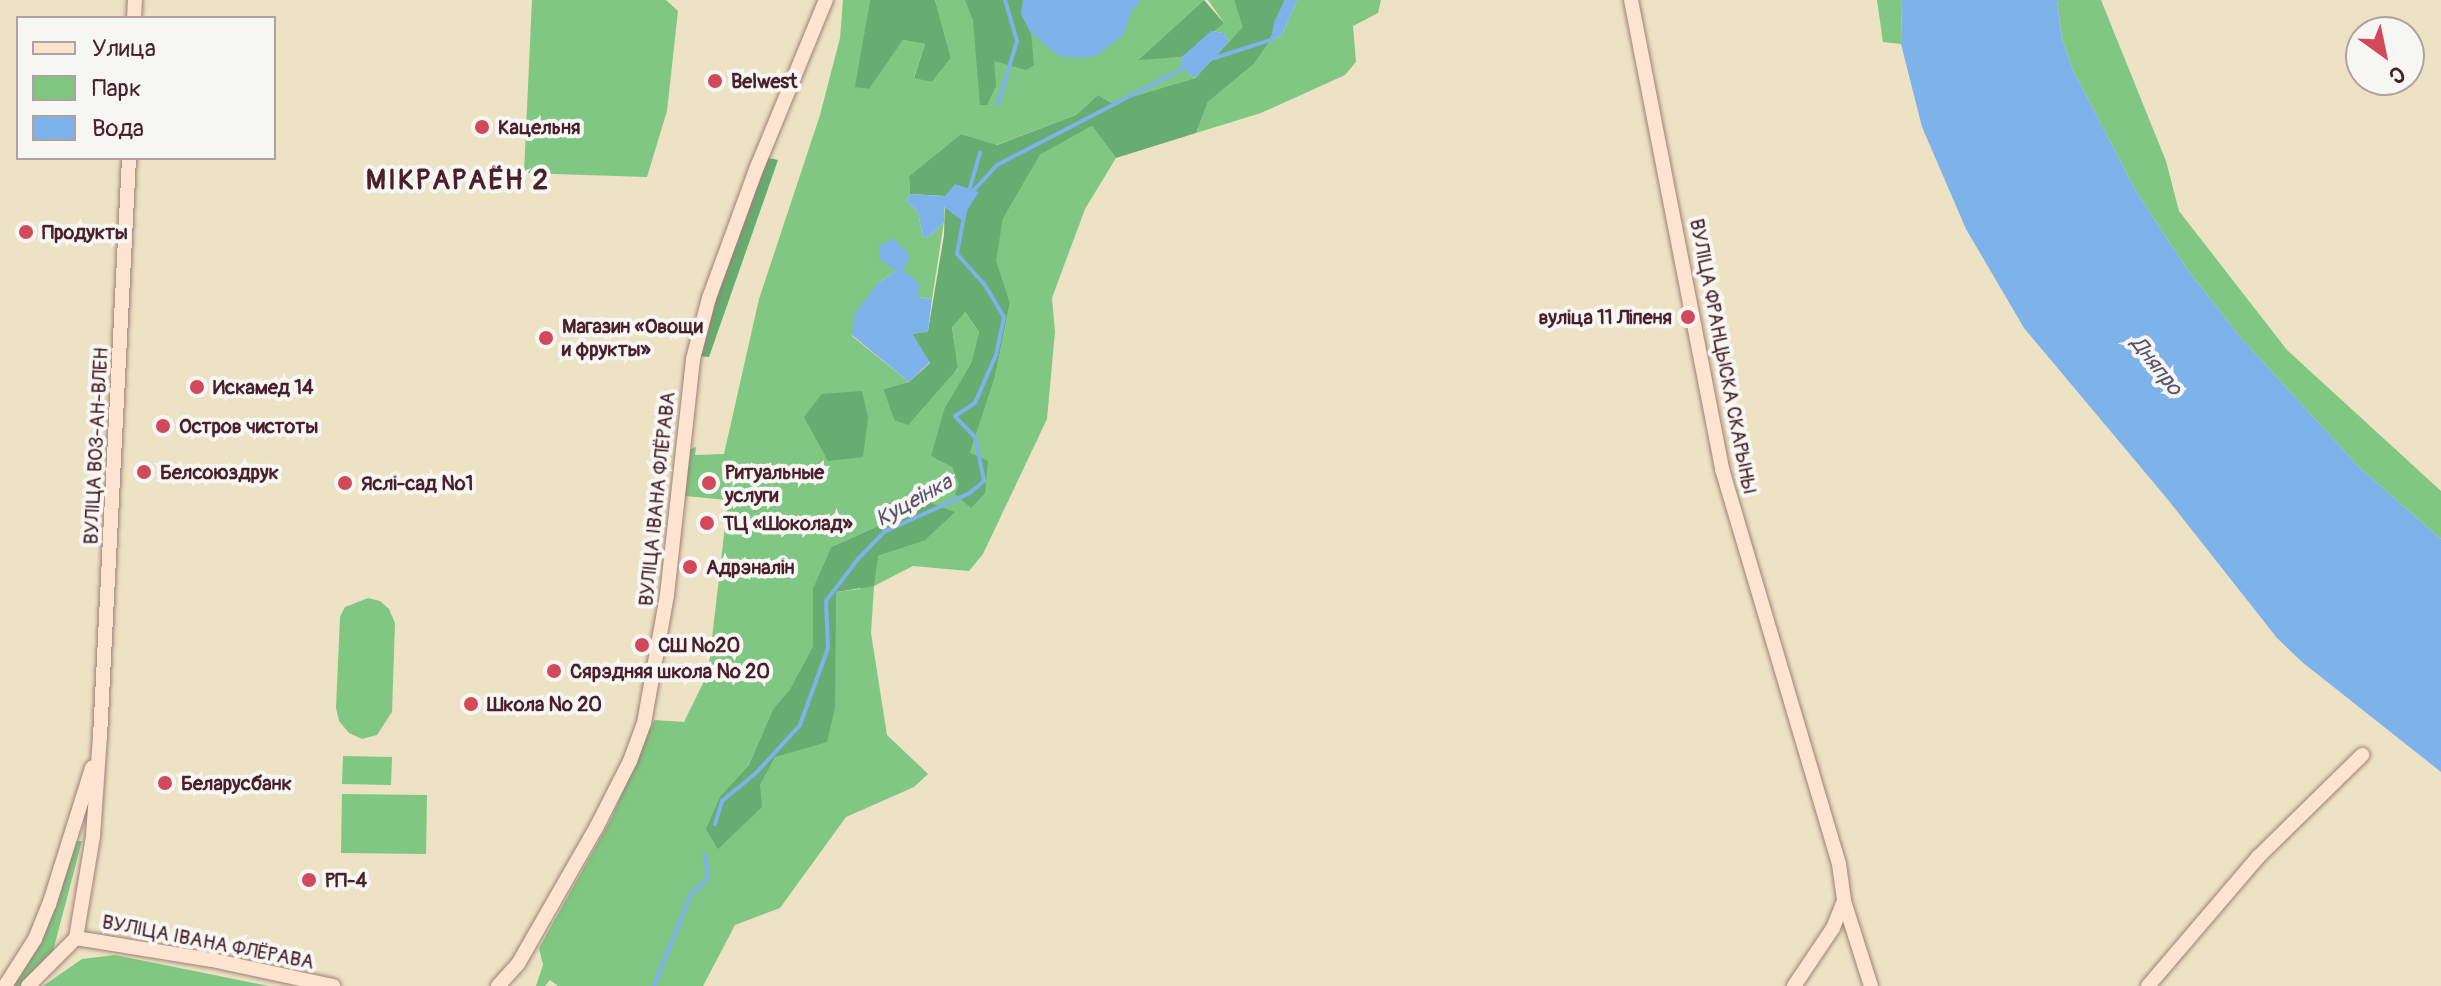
<!DOCTYPE html>
<meta charset="utf-8">
<style>
body{margin:0}
#map{position:relative;width:2441px;height:986px;overflow:hidden;background:#eee2c5;font-family:Pangolin,sans-serif}
div>[style]{position:absolute}
[style*='--x']{left:calc(var(--x)*1px);top:calc(var(--y)*1px);width:calc(var(--w)*1px);rotate:calc(var(--a)*1deg)}
.green>*{inset:0;background:#7fc782}
.forest>*{inset:0;background:#67ac70}
.water>*{inset:0;background:#7eb2eb}
.stream>*{height:4px;margin:-2px;padding:0 2px;transform-origin:2px;border-radius:2px;background:#7eb2eb}
.roads{filter:drop-shadow(0 0 2px #9c8078) drop-shadow(0 0 2px #9c8078)}
.secondary>*{height:14px;margin:-7px;padding:0 7px;transform-origin:7px;border-radius:7px;background:#fde4d0}
.dots>*{width:22px;height:22px;translate:-50% -50%;box-sizing:border-box;border:4px solid #f6f6f2;border-radius:50%}
span{translate:-50% -50%;white-space:nowrap;text-align:center;line-height:1.15;-webkit-text-stroke:8px #f6f6f2;paint-order:stroke}
.poi-label{font-size:20px;color:#4a1f2b;font-weight:700}
.left{translate:0 -50%;text-align:left}
.right{translate:-100% -50%;text-align:right}
.street-label{font-size:20px;color:#4a1f2b}
.water-label{font-size:22px;color:#5c526e;font-style:italic}
.district-label{font-size:28px;color:#4a1f2b;font-weight:700;letter-spacing:2px}
.legend{position:absolute;left:16px;top:16px;width:260px;height:144px;box-sizing:border-box;background:#f6f6f2;border:2px solid #b1a0a2;margin:0;padding:10px 14px;list-style:none;font-size:24px;color:#4a1f2b}
.legend li{display:flex;align-items:center;gap:16px;height:40px}
.legend b{width:40px;border:2px solid #b1a0a2}
.north{position:absolute;left:2345px;top:16px;width:80px;height:80px;box-sizing:border-box;background:#f6f6f2;border:2px solid #b1a0a2;border-radius:50%;rotate:147deg;font-size:22px;font-weight:700;line-height:32px;text-align:center;color:#4a1f2b}
.north::after{content:'';display:block;margin:auto;width:28px;height:36px;background:#d1495b;clip-path:polygon(50% 0,100% 100%,50% 72%,0 100%)}
</style>
<div id="map">
<div class="green">
<div style="clip-path:polygon(532px 0,666px 0,678px 11px,667px 111px,647px 177px,524px 173px)"></div>
<div style="clip-path:polygon(evenodd,843px 0,870px 0,856px 86px,868px 89px,903px 40px,925px 44px,914px 77px,932px 82px,951px 58px,935px 0,1204px 0,1139px 59px,1182px 57px,1183px 68px,1195px 78px,1111px 103px,1098px 95px,1076px 115px,996px 145px,961px 134px,909px 176px,910px 194px,906px 200px,918px 212px,923px 238px,931px 235px,944px 222px,932px 299px,918px 297px,896px 271px,878px 283px,852px 336px,909px 382px,883px 389px,894px 420px,958px 369px,952px 326px,964px 311px,979px 332px,971px 363px,945px 407px,952px 467px,971px 507px,970px 453px,995px 377px,1010px 303px,995px 262px,1003px 219px,1040px 155px,1092px 126px,1116px 158px,1085px 209px,1052px 298px,1055px 332px,1047px 419px,983px 554px,969px 571px,913px 566px,874px 586px,871px 633px,887px 735px,928px 774px,914px 787px,846px 817px,780px 908px,735px 925px,703px 986px,558px 986px,550px 980px,545px 986px,536px 986px,543px 965px,539px 948px,611px 819px,654px 720px,684px 722px,708px 673px,728px 500px,684px 496px,688px 450px,696px 447px,695px 455px,724px 454px,759px 299px,820px 115px,840px 38px,843px 0,917px 498px,924px 541px,878px 556px,860px 589px,836px 592px,834px 640px,760px 785px,721px 795px,749px 765px,773px 709px,790px 689px,813px 646px,813px 588px,831px 547px,874px 528px,917px 498px)"></div>
<div style="clip-path:polygon(1208px 0,1234px 0,1244px 27px,1229px 42px,1224px 33px,1211px 31px,1224px 23px)"></div>
<div style="clip-path:polygon(1297px 0,1381px 0,1378px 13px,1353px 26px,1356px 62px,1345px 75px,1261px 113px,1196px 133px,1208px 102px,1254px 64px,1271px 40px,1282px 35px)"></div>
<div style="clip-path:polygon(1877px 0,1902px 0,1901px 44px,1883px 42px)"></div>
<div style="clip-path:polygon(2057px 0,2101px 0,2166px 161px,2179px 211px,2287px 350px,2441px 491px,2441px 539px,2360px 468px,2241px 338px,2187px 269px,2136px 191px,2073px 70px,2062px 39px)"></div>
<div style="clip-path:polygon(368px 598px,380px 601px,389px 609px,395px 623px,392px 712px,377px 735px,362px 739px,349px 733px,339px 721px,336px 708px,340px 617px,345px 607px)"></div>
<div style="clip-path:polygon(343px 756px,392px 757px,391px 785px,342px 784px)"></div>
<div style="clip-path:polygon(342px 794px,427px 795px,426px 854px,341px 853px)"></div>
<div style="clip-path:polygon(77px 841px,82px 841px,53px 951px,20px 986px,11px 986px,55px 906px)"></div>
<div style="clip-path:polygon(115px 955px,269px 986px,43px 986px,82px 959px)"></div>
</div>
<div class="forest">
<div style="clip-path:polygon(870px 0,935px 0,951px 58px,932px 82px,914px 78px,925px 44px,903px 40px,869px 89px,855px 87px)"></div>
<div style="clip-path:polygon(965px 0,1023px 0,1021px 14px,1031px 33px,1034px 65px,1026px 70px,994px 61px,996px 86px,987px 105px,980px 105px,973px 20px)"></div>
<div style="clip-path:polygon(1204px 0,1224px 23px,1182px 57px,1138px 60px)"></div>
<div style="clip-path:polygon(1234px 0,1285px 0,1275px 22px,1271px 40px,1254px 64px,1208px 102px,1196px 133px,1116px 158px,1092px 126px,1040px 155px,1003px 219px,996px 261px,1010px 303px,995px 377px,970px 453px,988px 461px,985px 493px,971px 508px,955px 494px,959px 484px,952px 467px,931px 456px,945px 407px,971px 363px,979px 332px,965px 312px,952px 327px,958px 368px,908px 425px,894px 420px,883px 389px,909px 382px,930px 363px,912px 334px,928px 331px,944px 235px,945px 196px,910px 194px,909px 176px,961px 134px,997px 145px,1076px 115px,1098px 95px,1111px 103px,1195px 78px,1243px 27px)"></div>
<div style="clip-path:polygon(768px 158px,778px 160px,709px 357px,699px 356px,714px 304px)"></div>
<div style="clip-path:polygon(862px 391px,868px 418px,863px 457px,828px 461px,804px 417px,822px 394px)"></div>
<div style="clip-path:polygon(917px 498px,955px 512px,924px 541px,878px 556px,874px 586px,836px 592px,835px 708px,827px 742px,775px 757px,760px 785px,762px 807px,718px 849px,706px 829px,721px 795px,749px 765px,773px 709px,790px 689px,813px 646px,813px 588px,831px 547px,874px 528px)"></div>
</div>
<div class="water">
<div style="clip-path:polygon(1023px 0,1141px 0,1132px 10px,1123px 35px,1096px 56px,1078px 58px,1059px 56px,1031px 33px,1021px 14px)"></div>
<div style="clip-path:polygon(1285px 0,1297px 0,1282px 35px,1271px 40px,1274px 22px)"></div>
<div style="clip-path:polygon(1902px 0,2057px 0,2062px 39px,2073px 70px,2136px 191px,2187px 269px,2241px 338px,2360px 468px,2441px 539px,2441px 772px,2302px 662px,2277px 638px,2169px 501px,2024px 328px,1966px 229px,1922px 127px,1901px 44px)"></div>
<div style="clip-path:polygon(1211px 31px,1224px 33px,1229px 42px,1195px 78px,1182px 68px,1182px 57px)"></div>
<div style="clip-path:polygon(955px 184px,979px 192px,961px 220px,944px 207px,944px 222px,931px 235px,923px 238px,918px 212px,906px 200px,910px 194px,945px 196px)"></div>
<div style="clip-path:polygon(894px 239px,910px 256px,903px 270px,919px 283px,918px 297px,932px 299px,928px 332px,912px 334px,930px 362px,909px 382px,852px 335px,855px 313px,878px 283px,896px 271px,879px 258px,879px 246px)"></div>
</div>
<div class="stream">
<div style="--x:1211;--y:59;--w:63;--a:-17.6"></div>
<div style="--x:1271;--y:40;--w:4;--a:-63"></div>
<div style="--x:998;--y:104;--w:66;--a:-73.2"></div>
<div style="--x:1017;--y:41;--w:43;--a:-106.3"></div>
<div style="--x:969;--y:191;--w:40;--a:-74"></div>
<div style="--x:972;--y:192;--w:37;--a:-47"></div>
<div style="--x:997;--y:165;--w:215;--a:-27.4"></div>
<div style="--x:715;--y:824;--w:24;--a:-73"></div>
<div style="--x:722;--y:801;--w:44;--a:-39.5"></div>
<div style="--x:756;--y:773;--w:65;--a:-47.5"></div>
<div style="--x:800;--y:725;--w:82;--a:-70"></div>
<div style="--x:828;--y:648;--w:47;--a:-92.4"></div>
<div style="--x:826;--y:601;--w:53;--a:-52.7"></div>
<div style="--x:858;--y:559;--w:37;--a:-46"></div>
<div style="--x:884;--y:532;--w:94;--a:-24.4"></div>
<div style="--x:970;--y:493;--w:18;--a:-41"></div>
<div style="--x:984;--y:481;--w:45;--a:-101.6"></div>
<div style="--x:975;--y:437;--w:29;--a:-134"></div>
<div style="--x:955;--y:416;--w:24;--a:-33"></div>
<div style="--x:975;--y:403;--w:52;--a:-66.4"></div>
<div style="--x:996;--y:355;--w:39;--a:-78"></div>
<div style="--x:1004;--y:317;--w:39;--a:-121"></div>
<div style="--x:984;--y:284;--w:40;--a:-132"></div>
<div style="--x:957;--y:254;--w:44;--a:-79.5"></div>
<div style="--x:654;--y:986;--w:99;--a:-68.1"></div>
<div style="--x:691;--y:894;--w:23;--a:-43"></div>
<div style="--x:708;--y:878;--w:23;--a:-97"></div>
</div>
<div class="roads">
<div class="secondary">
<div style="--x:1631;--y:0;--w:478;--a:79"></div>
<div style="--x:1722;--y:469;--w:412;--a:73.5"></div>
<div style="--x:1839;--y:864;--w:37;--a:82"></div>
<div style="--x:1844;--y:901;--w:89;--a:72.4"></div>
<div style="--x:134;--y:18;--w:18;--a:-87"></div>
<div style="--x:76;--y:938;--w:103;--a:-80.5"></div>
<div style="--x:93;--y:836;--w:99;--a:-86"></div>
<div style="--x:100;--y:737;--w:580;--a:-87.13"></div>
<div style="--x:76;--y:938;--w:138;--a:9.2"></div>
<div style="--x:212;--y:960;--w:124;--a:12.1"></div>
<div style="--x:5;--y:986;--w:56;--a:-57.4"></div>
<div style="--x:35;--y:939;--w:37;--a:-68"></div>
<div style="--x:49;--y:905;--w:144;--a:-72.6"></div>
<div style="--x:28;--y:986;--w:68;--a:-45"></div>
<div style="--x:498;--y:986;--w:30;--a:-48"></div>
<div style="--x:518;--y:964;--w:159;--a:-60.2"></div>
<div style="--x:597;--y:826;--w:73;--a:-63.1"></div>
<div style="--x:630;--y:761;--w:40;--a:-69.8"></div>
<div style="--x:644;--y:723;--w:130;--a:-79.8"></div>
<div style="--x:667;--y:595;--w:237;--a:-83.7"></div>
<div style="--x:693;--y:359;--w:63;--a:-75.3"></div>
<div style="--x:709;--y:298;--w:140;--a:-69.9"></div>
<div style="--x:757;--y:167;--w:181;--a:-67.6"></div>
<div style="--x:1794;--y:986;--w:70;--a:-56.1"></div>
<div style="--x:1833;--y:928;--w:29;--a:-68"></div>
<div style="--x:2148;--y:986;--w:170;--a:-49.5"></div>
<div style="--x:2258;--y:857;--w:146;--a:-44.4"></div>
</div>
</div>
<div class="dots">
<div style="left:715px;top:81px;background:#d1495b"></div>
<div style="left:482px;top:127px;background:#d1495b"></div>
<div style="left:26px;top:232px;background:#d1495b"></div>
<div style="left:1688px;top:317px;background:#d1495b"></div>
<div style="left:546px;top:338px;background:#d1495b"></div>
<div style="left:197px;top:387px;background:#d1495b"></div>
<div style="left:163px;top:426px;background:#d1495b"></div>
<div style="left:144px;top:472px;background:#d1495b"></div>
<div style="left:345px;top:483px;background:#d1495b"></div>
<div style="left:709px;top:483px;background:#d1495b"></div>
<div style="left:707px;top:523px;background:#d1495b"></div>
<div style="left:690px;top:567px;background:#d1495b"></div>
<div style="left:642px;top:645px;background:#d1495b"></div>
<div style="left:554px;top:671px;background:#d1495b"></div>
<div style="left:471px;top:704px;background:#d1495b"></div>
<div style="left:165px;top:783px;background:#d1495b"></div>
<div style="left:309px;top:880px;background:#d1495b"></div>
</div>
<div class="poi-label">
<span class="left" style="left:731px;top:81px">Belwest</span>
<span class="left" style="left:498px;top:127px">Кацельня</span>
<span class="left" style="left:42px;top:232px">Продукты</span>
<span class="right" style="left:1672px;top:317px">вуліца 11 Ліпеня</span>
<span class="left" style="left:562px;top:338px">Магазин «Овощи<br>и фрукты»</span>
<span class="left" style="left:213px;top:387px">Искамед 14</span>
<span class="left" style="left:179px;top:426px">Остров чистоты</span>
<span class="left" style="left:160px;top:472px">Белсоюздрук</span>
<span class="left" style="left:725px;top:484px">Ритуальные<br>услуги</span>
<span class="left" style="left:361px;top:483px">Яслі-сад №1</span>
<span class="left" style="left:723px;top:523px">ТЦ «Шоколад»</span>
<span class="left" style="left:706px;top:567px">Адрэналін</span>
<span class="left" style="left:658px;top:645px">СШ №20</span>
<span class="left" style="left:570px;top:671px">Сярэдняя школа № 20</span>
<span class="left" style="left:487px;top:704px">Школа № 20</span>
<span class="left" style="left:181px;top:783px">Беларусбанк</span>
<span class="left" style="left:325px;top:880px">РП-4</span>
</div>
<div class="street-label">
<span style="left:1723px;top:356px;rotate:79deg">ВУЛІЦА ФРАНЦЫСКА СКАРЫНЫ</span>
<span style="left:96px;top:446px;rotate:-87deg">ВУЛІЦА ВОЗ-АН-ВЛЕН</span>
<span style="left:657px;top:499px;rotate:-84deg">ВУЛІЦА ІВАНА ФЛЁРАВА</span>
<span style="left:208px;top:942px;rotate:11deg">ВУЛІЦА ІВАНА ФЛЁРАВА</span>
</div>
<div class="water-label">
<span style="left:2156px;top:366px;rotate:52deg">Дняпро</span>
<span style="left:914px;top:501px;rotate:-29deg">Куцеінка</span>
</div>
<div class="district-label">
<span style="left:458px;top:181px">МІКРАРАЁН 2</span>
</div>
<ul class="legend">
<li><b style="height:10px;background:#fde4d0"></b>Улица</li>
<li><b style="height:22px;background:#7fc782"></b>Парк</li>
<li><b style="height:22px;background:#7eb2eb"></b>Вода</li>
</ul>
<div class="north">С</div>
</div>
